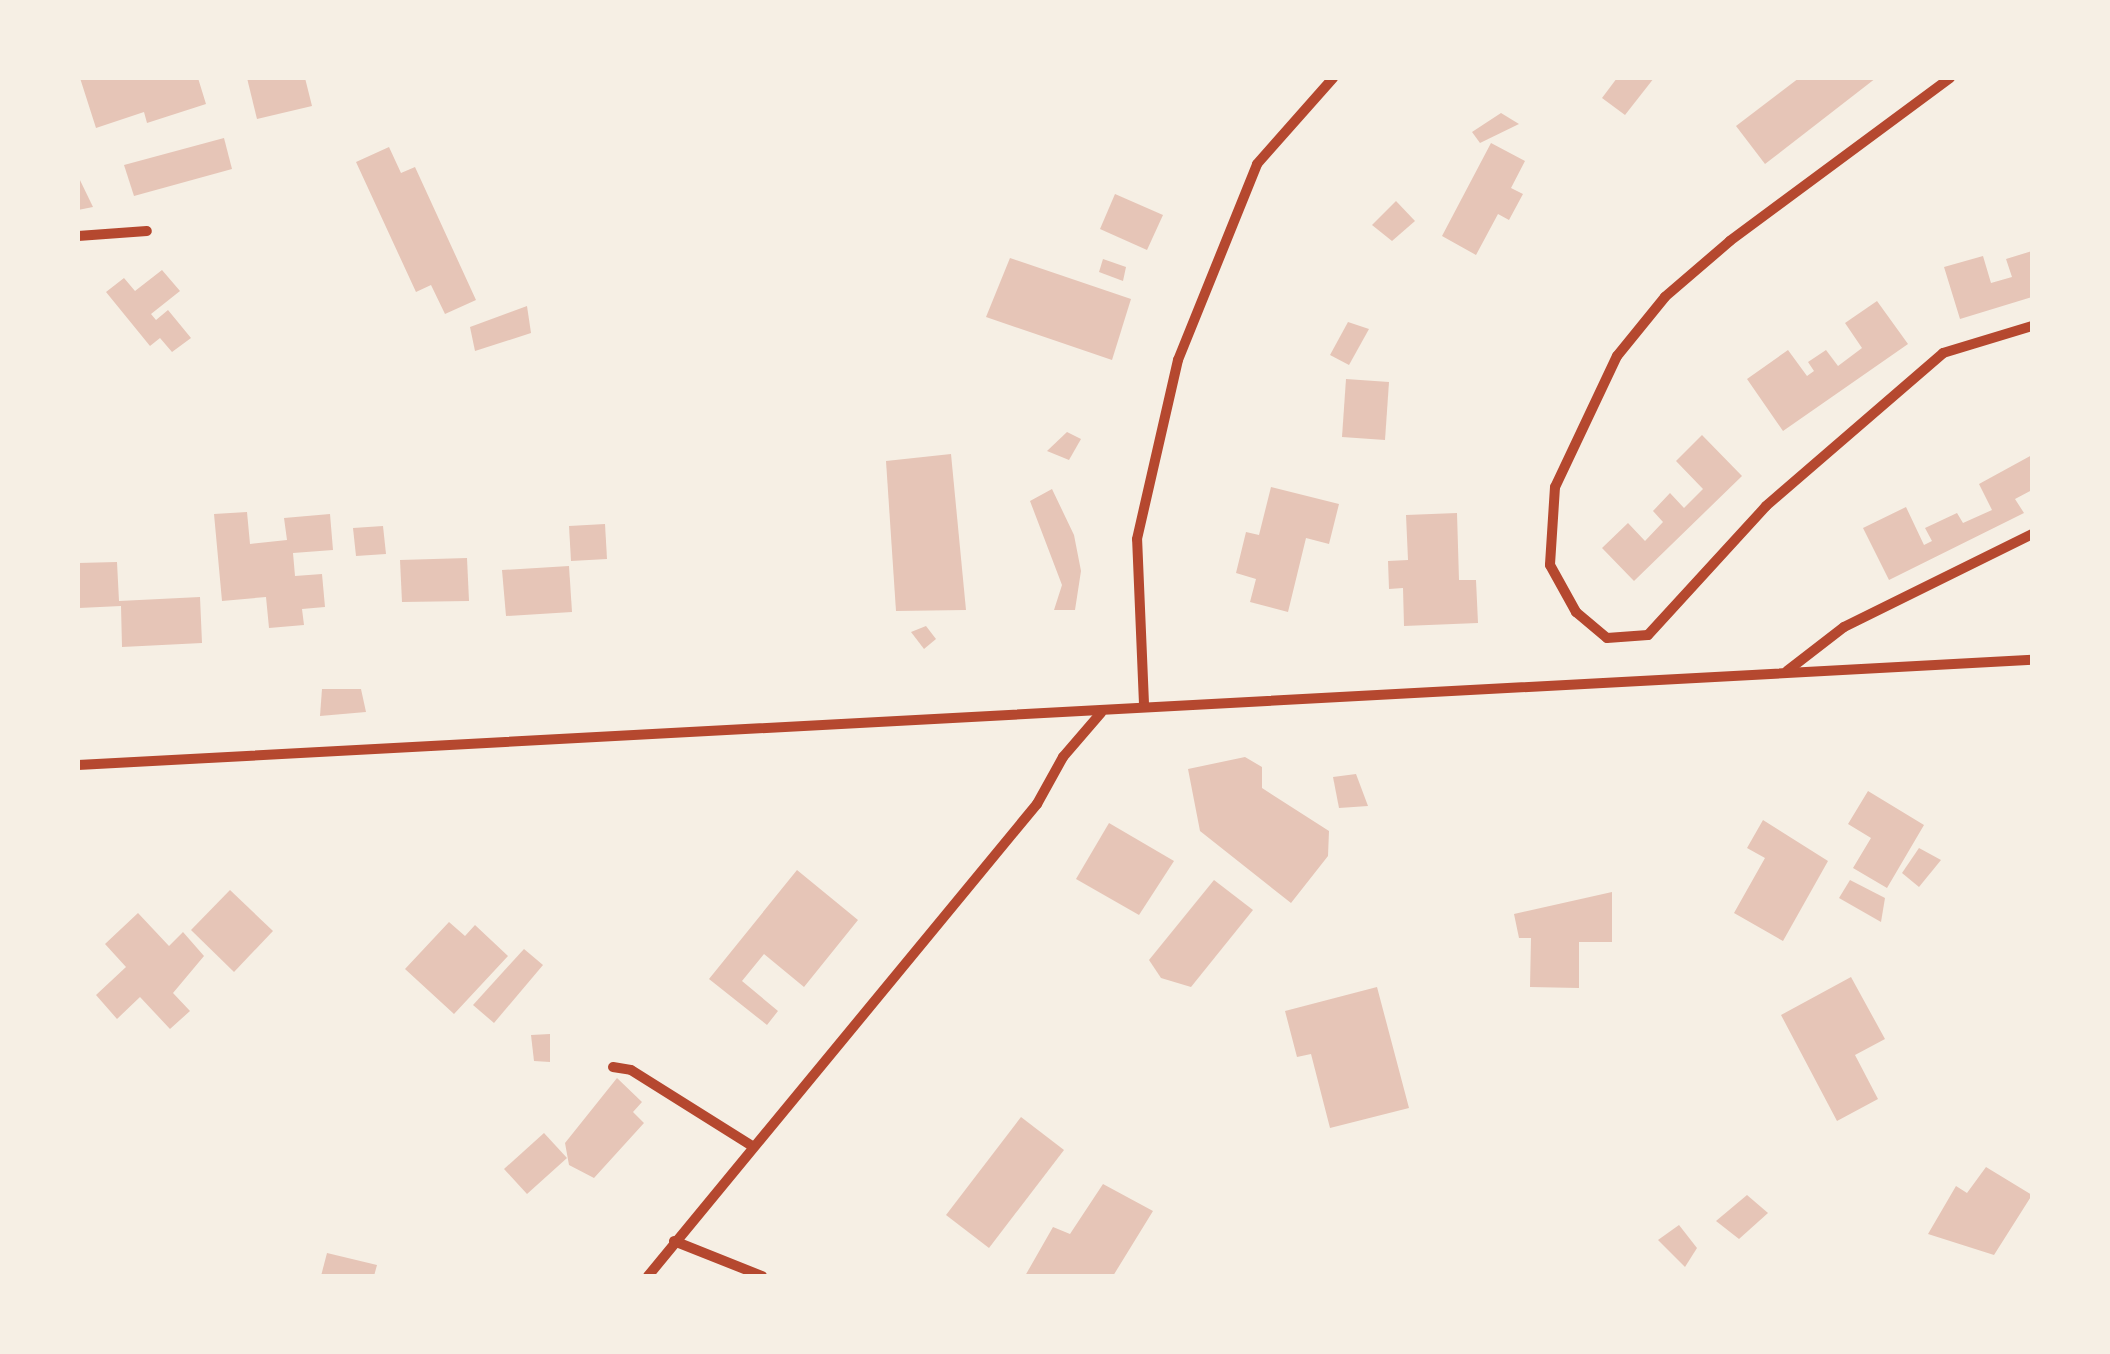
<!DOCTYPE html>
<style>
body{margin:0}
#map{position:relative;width:2110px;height:1354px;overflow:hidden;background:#f6efe4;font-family:"Fira Sans",sans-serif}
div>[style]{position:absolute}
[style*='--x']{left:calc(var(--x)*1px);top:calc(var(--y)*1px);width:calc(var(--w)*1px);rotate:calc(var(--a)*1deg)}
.building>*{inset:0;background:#e6c5b7}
.minor>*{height:10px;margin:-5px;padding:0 5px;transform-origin:5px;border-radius:5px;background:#b5482f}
span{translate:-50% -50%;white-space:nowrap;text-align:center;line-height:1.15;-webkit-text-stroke:8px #f6efe4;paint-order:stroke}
.frame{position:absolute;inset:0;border:80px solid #f6efe4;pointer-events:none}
</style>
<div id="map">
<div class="building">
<div style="clip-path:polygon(80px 78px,198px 78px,206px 104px,147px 123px,144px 112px,96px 128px)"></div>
<div style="clip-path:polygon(247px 78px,305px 78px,312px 106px,257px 119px)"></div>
<div style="clip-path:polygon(1617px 78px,1654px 78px,1625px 115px,1602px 98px)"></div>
<div style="clip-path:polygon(1799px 78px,1876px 78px,1765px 164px,1736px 126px)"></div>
<div style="clip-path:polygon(1501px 113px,1519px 124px,1480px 143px,1472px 132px)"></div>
<div style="clip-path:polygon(224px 138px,232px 169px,134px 196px,124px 165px)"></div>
<div style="clip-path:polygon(1491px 143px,1525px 161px,1511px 188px,1523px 194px,1509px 220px,1498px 214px,1476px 255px,1442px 236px)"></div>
<div style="clip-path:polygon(389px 147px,401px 173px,415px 167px,476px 300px,445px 314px,431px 285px,416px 292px,356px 162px)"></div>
<div style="clip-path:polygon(78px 176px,93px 207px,78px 210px)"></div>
<div style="clip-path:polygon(1115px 194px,1163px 215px,1147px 250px,1100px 229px)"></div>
<div style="clip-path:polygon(1396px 201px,1415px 221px,1392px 241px,1372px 225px)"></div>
<div style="clip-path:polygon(2032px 251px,2032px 297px,1960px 319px,1944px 267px,1983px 256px,1991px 283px,2012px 277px,2006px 259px)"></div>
<div style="clip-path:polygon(1010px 258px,1131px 299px,1112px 360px,986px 317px)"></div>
<div style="clip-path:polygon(1103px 259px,1126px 267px,1123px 281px,1099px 272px)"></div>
<div style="clip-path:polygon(162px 270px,180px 291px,151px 314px,156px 320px,168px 310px,191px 338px,172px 352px,160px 338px,150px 346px,106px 292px,124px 278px,135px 291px)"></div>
<div style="clip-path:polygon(1877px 301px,1908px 344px,1783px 431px,1747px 379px,1788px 350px,1807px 376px,1814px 371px,1808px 362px,1826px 350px,1838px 366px,1862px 348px,1845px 323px)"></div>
<div style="clip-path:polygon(527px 306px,531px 333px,475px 351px,470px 327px)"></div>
<div style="clip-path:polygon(1348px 322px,1369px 329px,1349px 365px,1330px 355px)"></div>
<div style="clip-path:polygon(1346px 379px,1389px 382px,1385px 440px,1342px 437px)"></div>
<div style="clip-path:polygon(1067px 432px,1081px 439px,1069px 460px,1047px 451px)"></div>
<div style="clip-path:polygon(1702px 435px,1742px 476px,1634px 581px,1602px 548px,1628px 523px,1645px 541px,1663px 522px,1653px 511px,1670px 493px,1684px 508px,1703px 489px,1676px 461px)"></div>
<div style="clip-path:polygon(951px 454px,966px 610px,896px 611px,886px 461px)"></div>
<div style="clip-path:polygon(2032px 455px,2032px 490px,2015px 499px,2024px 513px,1889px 580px,1863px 528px,1906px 507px,1924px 545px,1932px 541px,1925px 528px,1957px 513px,1963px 523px,1992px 510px,1979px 484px)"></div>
<div style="clip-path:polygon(1271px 487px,1339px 504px,1329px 544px,1306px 538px,1288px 612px,1250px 602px,1256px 579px,1236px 573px,1246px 532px,1259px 535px)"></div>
<div style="clip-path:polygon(1052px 489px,1074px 535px,1081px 571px,1075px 610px,1054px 610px,1062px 585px,1030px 501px)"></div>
<div style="clip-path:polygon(247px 512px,250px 544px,287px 540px,284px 518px,330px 514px,333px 550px,293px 553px,295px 576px,322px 574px,325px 607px,302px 609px,304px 625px,269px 628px,266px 597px,222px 601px,214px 514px)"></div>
<div style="clip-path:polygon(1457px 513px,1459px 580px,1476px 580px,1478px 623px,1404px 626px,1403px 588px,1389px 589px,1388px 561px,1408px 560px,1406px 515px)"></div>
<div style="clip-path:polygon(605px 524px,607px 559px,571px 561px,569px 526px)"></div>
<div style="clip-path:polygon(383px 526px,386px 554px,356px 556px,353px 528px)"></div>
<div style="clip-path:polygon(467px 558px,469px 601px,402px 602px,400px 560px)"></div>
<div style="clip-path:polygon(117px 562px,119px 601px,200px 597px,202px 643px,122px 647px,121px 606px,79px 608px,78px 563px)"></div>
<div style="clip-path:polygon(569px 566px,572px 612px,506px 616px,502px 570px)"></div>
<div style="clip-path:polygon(926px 626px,936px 639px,924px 649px,911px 632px)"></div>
<div style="clip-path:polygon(322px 689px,361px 689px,366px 712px,320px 716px)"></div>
<div style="clip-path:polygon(1245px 757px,1262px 767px,1262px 788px,1329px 831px,1328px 856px,1291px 903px,1200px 831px,1188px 769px)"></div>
<div style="clip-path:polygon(1356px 774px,1368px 806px,1339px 808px,1333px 777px)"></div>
<div style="clip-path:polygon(1868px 791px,1924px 825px,1887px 888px,1853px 868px,1871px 838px,1848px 824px)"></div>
<div style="clip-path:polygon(1763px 820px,1828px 861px,1783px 941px,1734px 913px,1765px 858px,1747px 848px)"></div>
<div style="clip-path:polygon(1109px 823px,1174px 861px,1139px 915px,1076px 879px)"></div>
<div style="clip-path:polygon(1919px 848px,1941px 860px,1919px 887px,1902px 873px)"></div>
<div style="clip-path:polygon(797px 870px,858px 920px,804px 987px,764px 954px,742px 981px,778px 1011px,767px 1025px,709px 979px)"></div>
<div style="clip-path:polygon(1214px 880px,1253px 910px,1191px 987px,1161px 978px,1149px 960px)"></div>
<div style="clip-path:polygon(1850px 880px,1885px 898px,1881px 922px,1839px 898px)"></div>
<div style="clip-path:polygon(230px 890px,273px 931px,234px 972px,191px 930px)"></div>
<div style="clip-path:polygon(1612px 892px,1612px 942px,1579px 942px,1579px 988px,1530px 987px,1531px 938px,1519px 938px,1514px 914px)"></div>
<div style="clip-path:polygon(138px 913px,169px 946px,183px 932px,204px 956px,173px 993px,190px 1011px,170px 1029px,140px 997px,117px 1019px,96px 995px,126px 967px,105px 944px)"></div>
<div style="clip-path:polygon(449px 922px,465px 936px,475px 925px,508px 956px,454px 1014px,405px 969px)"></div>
<div style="clip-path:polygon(524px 949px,543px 965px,494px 1023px,473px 1005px)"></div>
<div style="clip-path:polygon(1851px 977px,1885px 1039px,1855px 1055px,1878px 1099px,1837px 1121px,1781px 1015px)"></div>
<div style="clip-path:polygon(1377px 987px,1409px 1108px,1330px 1128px,1311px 1054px,1297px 1057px,1285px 1011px)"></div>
<div style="clip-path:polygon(550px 1034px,550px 1062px,534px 1061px,531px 1035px)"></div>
<div style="clip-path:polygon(617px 1078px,642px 1102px,633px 1112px,644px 1123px,594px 1178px,569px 1165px,565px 1143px)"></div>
<div style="clip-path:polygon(1021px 1117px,1064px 1150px,989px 1248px,946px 1215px)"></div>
<div style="clip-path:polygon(544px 1133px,567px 1158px,527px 1194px,504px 1169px)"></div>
<div style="clip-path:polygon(1986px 1167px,2032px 1195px,1994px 1255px,1928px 1234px,1956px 1186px,1967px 1193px)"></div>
<div style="clip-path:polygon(1103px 1184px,1153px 1211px,1113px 1276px,1025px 1276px,1053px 1227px,1070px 1234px)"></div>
<div style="clip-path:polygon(1747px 1195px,1768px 1213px,1739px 1239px,1716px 1221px)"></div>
<div style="clip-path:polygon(1679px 1225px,1697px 1248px,1685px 1267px,1658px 1240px)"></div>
<div style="clip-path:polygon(327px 1253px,377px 1265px,374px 1276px,321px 1276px)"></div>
</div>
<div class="minor">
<div style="--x:1950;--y:78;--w:274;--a:143.5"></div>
<div style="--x:1730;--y:241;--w:86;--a:139.3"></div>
<div style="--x:1665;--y:297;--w:76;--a:129.1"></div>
<div style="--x:1617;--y:356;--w:145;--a:115.3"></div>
<div style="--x:1555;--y:487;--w:78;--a:93.7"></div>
<div style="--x:1550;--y:565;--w:54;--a:61"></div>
<div style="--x:1576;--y:612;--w:40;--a:40"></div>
<div style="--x:1607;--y:638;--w:41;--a:-4.2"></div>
<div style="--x:1648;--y:635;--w:175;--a:-47.5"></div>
<div style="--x:1766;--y:506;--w:234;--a:-40.8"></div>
<div style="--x:1943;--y:353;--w:93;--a:-16.9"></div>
<div style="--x:78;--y:236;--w:69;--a:-4.1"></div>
<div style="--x:1787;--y:671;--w:72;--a:-37.7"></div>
<div style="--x:1844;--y:627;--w:210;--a:-26.3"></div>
<div style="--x:1144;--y:704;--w:165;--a:-92.4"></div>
<div style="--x:1137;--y:539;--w:184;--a:-77.1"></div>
<div style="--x:1178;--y:360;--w:211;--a:-68"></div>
<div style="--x:1257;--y:164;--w:115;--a:-48.5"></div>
<div style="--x:78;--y:765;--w:1957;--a:-3.08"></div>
<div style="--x:613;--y:1067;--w:18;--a:9"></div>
<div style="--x:631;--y:1070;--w:143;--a:32.1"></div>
<div style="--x:674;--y:1241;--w:95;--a:21.7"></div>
<div style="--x:648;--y:1276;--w:612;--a:-50.51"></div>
<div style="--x:1037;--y:804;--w:54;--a:-61"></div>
<div style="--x:1063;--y:757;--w:58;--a:-49.2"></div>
</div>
<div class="frame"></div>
</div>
